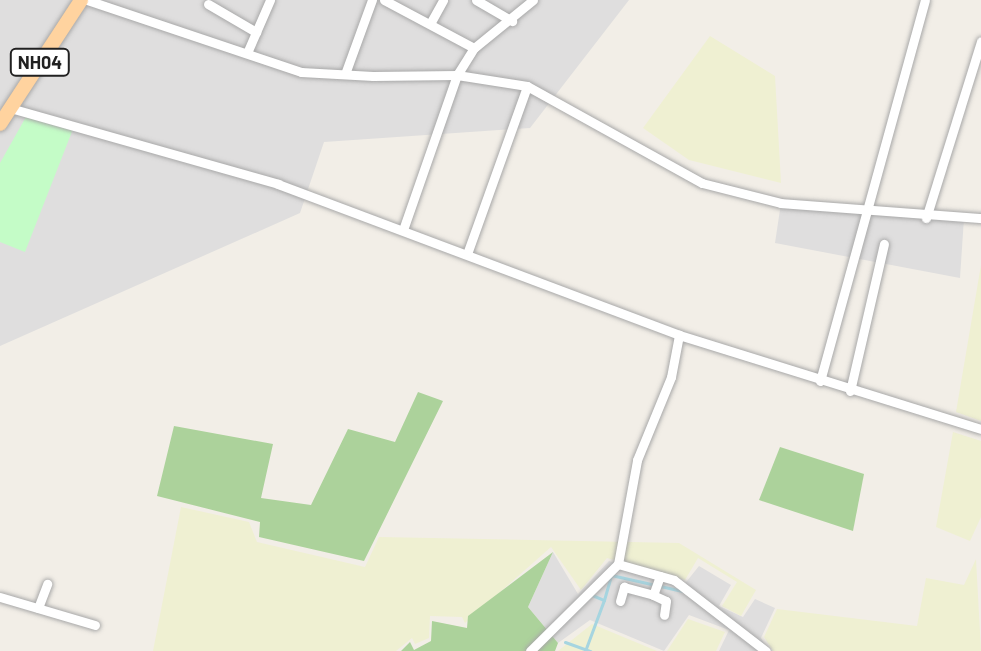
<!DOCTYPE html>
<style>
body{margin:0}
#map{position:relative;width:981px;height:651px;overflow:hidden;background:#f2eee7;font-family:Barlow,sans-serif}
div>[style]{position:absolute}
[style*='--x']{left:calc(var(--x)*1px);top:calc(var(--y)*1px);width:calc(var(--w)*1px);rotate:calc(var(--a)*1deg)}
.residential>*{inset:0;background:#dfdede}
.farmland>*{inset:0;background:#eff0d2}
.forest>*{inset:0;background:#acd29b}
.park>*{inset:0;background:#c4fcc7}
.stream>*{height:3px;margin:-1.5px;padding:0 1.5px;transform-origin:1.5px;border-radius:1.5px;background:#a6d5e0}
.roads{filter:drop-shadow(0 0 2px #a8a8a8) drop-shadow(0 0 2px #a8a8a8)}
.street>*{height:9px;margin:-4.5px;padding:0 4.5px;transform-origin:4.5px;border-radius:4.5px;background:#fff}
.primary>*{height:14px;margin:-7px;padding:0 7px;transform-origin:7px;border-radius:7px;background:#ffd39f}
span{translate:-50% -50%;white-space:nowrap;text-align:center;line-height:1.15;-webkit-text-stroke:6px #fff;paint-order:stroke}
.shield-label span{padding:2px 6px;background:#fff;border:2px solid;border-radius:6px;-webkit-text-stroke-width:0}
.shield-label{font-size:18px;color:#212121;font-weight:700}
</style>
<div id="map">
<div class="residential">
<div style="clip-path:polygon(0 0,629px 0,530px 128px,324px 142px,300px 213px,0 346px)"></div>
<div style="clip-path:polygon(781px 203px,964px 218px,960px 278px,775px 243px)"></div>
<div style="clip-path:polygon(553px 552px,578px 594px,609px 561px,683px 586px,699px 566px,731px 585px,719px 606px,743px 617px,755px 599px,775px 608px,761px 638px,769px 651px,719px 651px,729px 630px,689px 615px,664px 651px,590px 620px,558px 643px,528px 607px)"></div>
</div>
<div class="farmland">
<div style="clip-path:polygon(710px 36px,775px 76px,781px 183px,689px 160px,643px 128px)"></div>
<div style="clip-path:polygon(981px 265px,981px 421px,956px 412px)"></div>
<div style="clip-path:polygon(953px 432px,981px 441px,981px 517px,970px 541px,936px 527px)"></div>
<div style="clip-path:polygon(181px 507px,249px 522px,257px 542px,365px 567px,379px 537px,679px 543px,756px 590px,741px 616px,722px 606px,737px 582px,698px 558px,685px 580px,607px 558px,581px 590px,551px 547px,465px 623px,462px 617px,430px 616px,429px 638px,415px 644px,412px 638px,396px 651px,153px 651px)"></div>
<div style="clip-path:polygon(976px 559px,981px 651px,773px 651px,764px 637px,777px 609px,917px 626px,926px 578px,964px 585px)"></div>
<div style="clip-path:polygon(688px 619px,725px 632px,716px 651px,667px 651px)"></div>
<div style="clip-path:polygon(592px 624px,657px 651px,558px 651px)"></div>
</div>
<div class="forest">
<div style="clip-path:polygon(418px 392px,443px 401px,364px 561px,259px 537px,260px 522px,157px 496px,174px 426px,273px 444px,261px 498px,311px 505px,348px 429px,395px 442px)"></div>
<div style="clip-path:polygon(780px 447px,864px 474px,853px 531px,759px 500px)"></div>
<div style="clip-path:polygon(553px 552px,528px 607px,558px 643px,555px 651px,401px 651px,410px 642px,414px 650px,431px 641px,432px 621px,467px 628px,468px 616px)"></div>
</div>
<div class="park">
<div style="clip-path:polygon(27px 115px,73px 129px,25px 252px,0 242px,0 163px)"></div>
</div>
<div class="stream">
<div style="--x:592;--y:595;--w:13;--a:23"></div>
<div style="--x:604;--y:600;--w:26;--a:-74"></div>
<div style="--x:611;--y:575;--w:73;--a:12.7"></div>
<div style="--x:565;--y:642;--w:27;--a:20"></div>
<div style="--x:585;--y:651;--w:54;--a:-69.6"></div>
</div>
<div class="roads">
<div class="street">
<div style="--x:87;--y:0;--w:226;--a:18.6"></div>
<div style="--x:301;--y:72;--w:72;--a:3.2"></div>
<div style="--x:373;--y:76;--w:84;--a:-0.7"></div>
<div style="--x:457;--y:75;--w:32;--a:-58"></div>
<div style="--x:474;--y:48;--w:76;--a:-39.1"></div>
<div style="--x:384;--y:0;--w:102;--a:28.1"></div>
<div style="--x:476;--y:0;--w:42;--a:30.3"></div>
<div style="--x:208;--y:4;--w:56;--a:30.3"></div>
<div style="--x:431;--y:22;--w:25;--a:-61"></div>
<div style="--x:247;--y:53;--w:58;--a:-66.5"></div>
<div style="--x:345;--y:74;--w:79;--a:-70"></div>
<div style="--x:10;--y:108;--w:279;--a:15.8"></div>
<div style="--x:278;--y:184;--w:428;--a:20.6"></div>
<div style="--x:679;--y:335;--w:316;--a:17.3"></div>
<div style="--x:926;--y:218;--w:185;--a:-72.7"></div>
<div style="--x:404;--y:227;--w:161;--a:-70.8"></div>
<div style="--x:457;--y:75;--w:71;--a:8.9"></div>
<div style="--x:527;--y:86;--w:200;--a:29"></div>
<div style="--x:702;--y:183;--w:81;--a:14.2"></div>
<div style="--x:781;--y:203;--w:201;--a:4.3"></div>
<div style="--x:467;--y:254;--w:178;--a:-70.3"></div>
<div style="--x:820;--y:381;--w:395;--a:-74.6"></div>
<div style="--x:850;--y:391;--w:151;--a:-77"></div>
<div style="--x:618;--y:564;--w:106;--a:-79.6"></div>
<div style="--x:637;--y:460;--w:90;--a:-67.7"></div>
<div style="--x:671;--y:377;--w:43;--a:-79.2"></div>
<div style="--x:660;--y:576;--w:20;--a:110"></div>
<div style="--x:653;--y:595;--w:14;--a:25"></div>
<div style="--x:666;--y:601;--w:14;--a:98"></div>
<div style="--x:0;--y:597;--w:99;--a:16.4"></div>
<div style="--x:620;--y:601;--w:15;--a:-74"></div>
<div style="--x:624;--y:587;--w:30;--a:15"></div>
<div style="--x:38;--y:608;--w:26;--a:-69"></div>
<div style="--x:530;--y:651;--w:124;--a:-44.7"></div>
<div style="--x:618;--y:564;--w:58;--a:15.9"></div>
<div style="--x:674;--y:580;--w:116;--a:37.7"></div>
</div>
<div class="primary">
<div style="--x:0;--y:124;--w:148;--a:-56.8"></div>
</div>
</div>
<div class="shield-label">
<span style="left:40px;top:62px">NH04</span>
</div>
</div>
